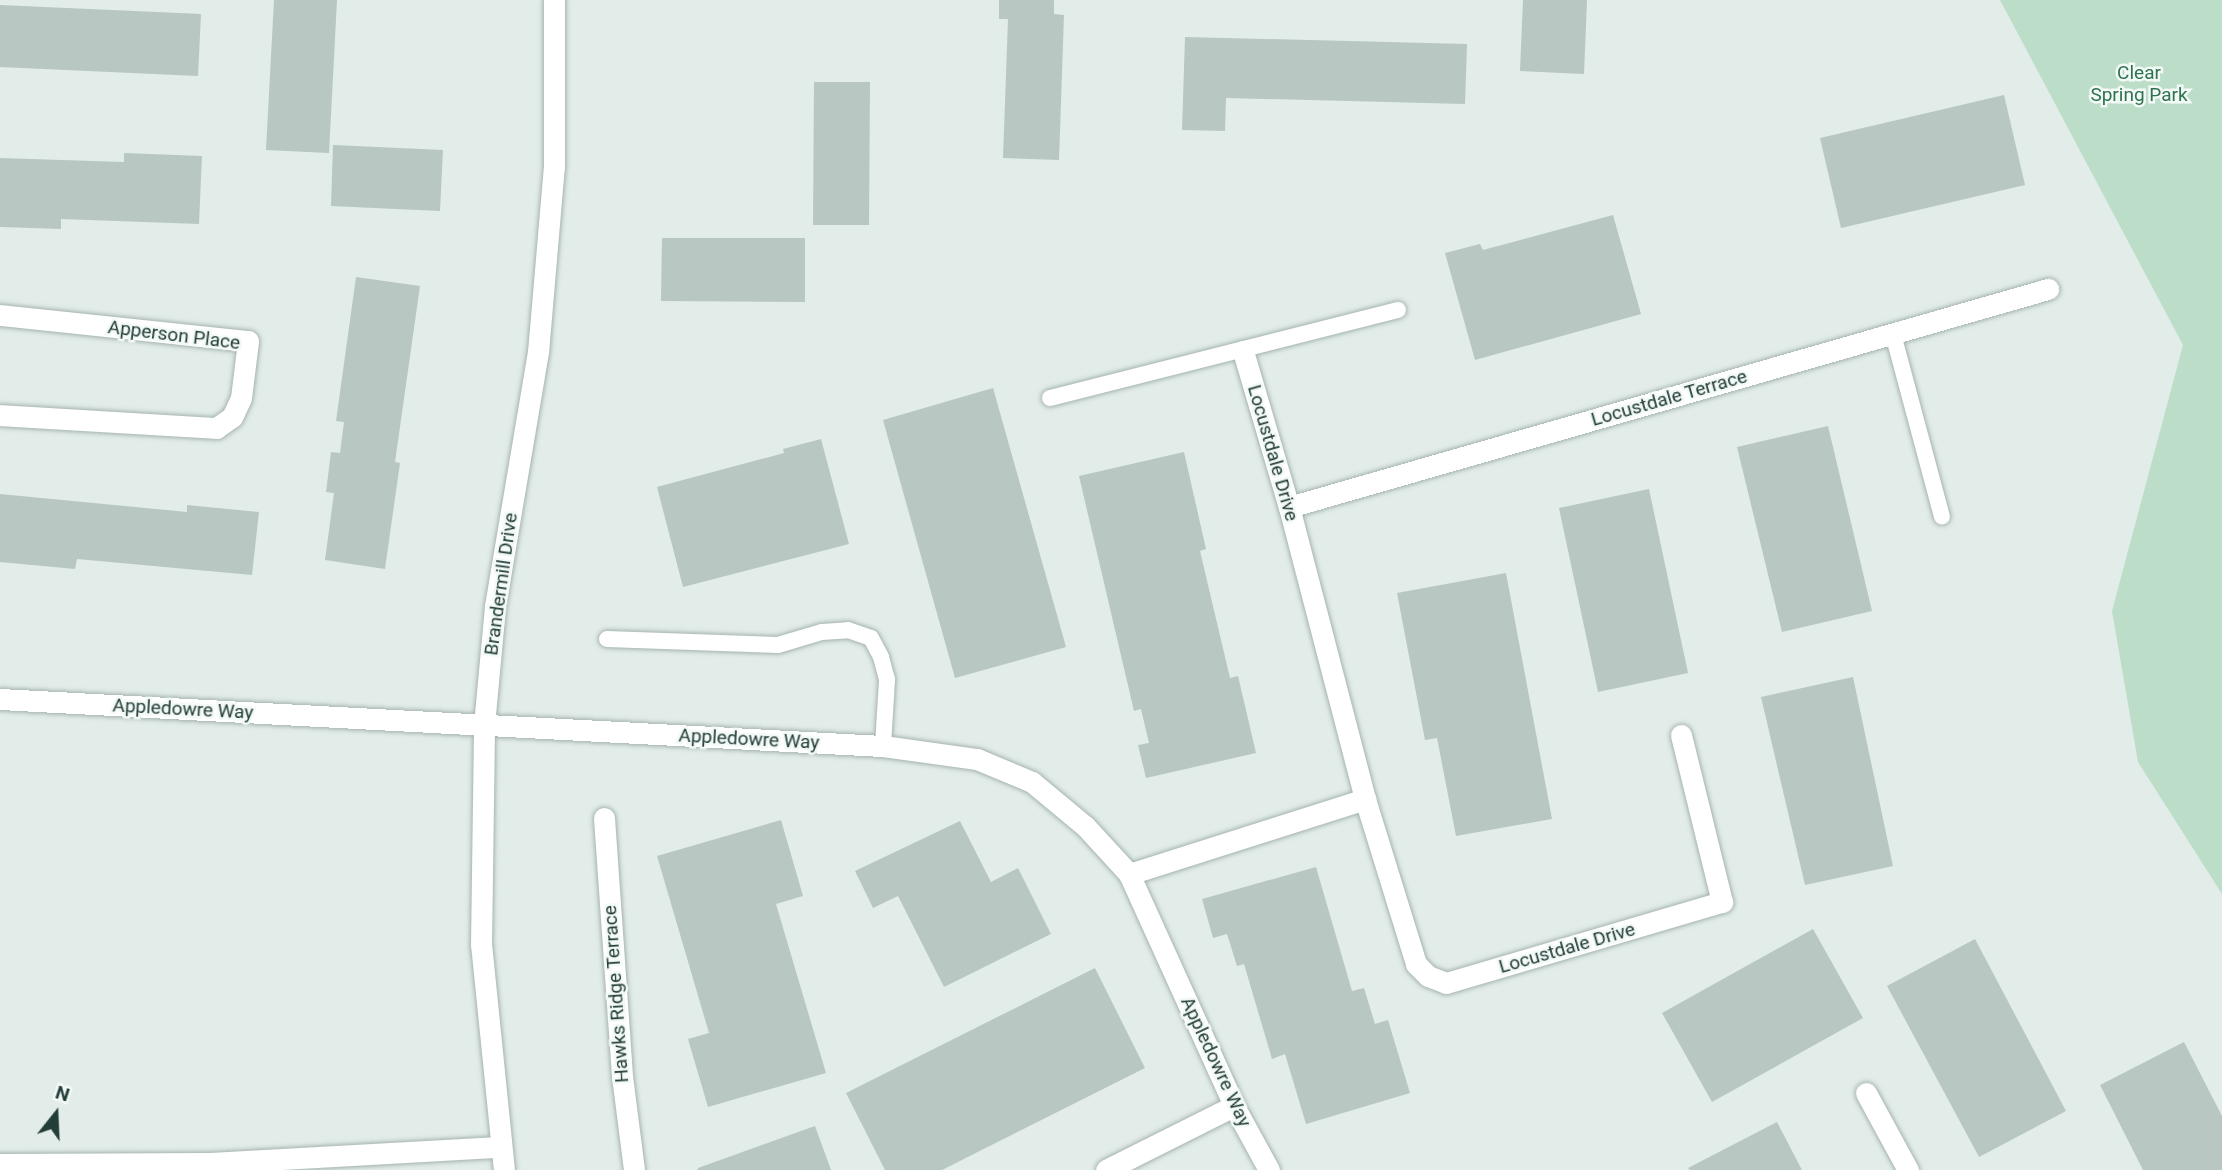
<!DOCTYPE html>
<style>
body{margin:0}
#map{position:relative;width:2222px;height:1170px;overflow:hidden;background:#e2ece9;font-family:Roboto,sans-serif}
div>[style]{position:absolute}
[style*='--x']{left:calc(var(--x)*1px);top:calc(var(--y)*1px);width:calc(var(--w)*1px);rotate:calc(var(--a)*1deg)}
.green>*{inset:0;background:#bcddc8}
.building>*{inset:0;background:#b8c7c2}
.roads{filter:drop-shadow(0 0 2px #a5b4b0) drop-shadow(0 0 2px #a5b4b0)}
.service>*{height:16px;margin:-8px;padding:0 8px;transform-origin:8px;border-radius:8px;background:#fff}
.minor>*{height:21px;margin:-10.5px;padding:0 10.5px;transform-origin:10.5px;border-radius:10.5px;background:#fff}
span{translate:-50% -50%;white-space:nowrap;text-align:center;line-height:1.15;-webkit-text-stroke:5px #f3f9f6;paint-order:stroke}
.park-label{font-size:19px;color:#2e734f}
.street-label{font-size:19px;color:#233d38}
.north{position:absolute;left:21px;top:1079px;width:70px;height:70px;-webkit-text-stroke:5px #f3f9f6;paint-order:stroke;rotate:18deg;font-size:19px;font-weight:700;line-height:28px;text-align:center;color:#233d38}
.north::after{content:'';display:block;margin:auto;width:24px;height:32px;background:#233d38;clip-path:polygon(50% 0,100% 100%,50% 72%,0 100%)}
</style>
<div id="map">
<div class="green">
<div style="clip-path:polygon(2000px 0,2222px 0,2222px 894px,2138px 762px,2112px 611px,2183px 345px)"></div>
</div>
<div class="building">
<div style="clip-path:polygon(274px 0,337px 0,329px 153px,266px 150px)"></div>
<div style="clip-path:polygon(999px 0,1054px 0,1054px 14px,1064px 15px,1059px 160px,1003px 158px,1008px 19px,999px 19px)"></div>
<div style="clip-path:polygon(1523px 0,1587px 0,1584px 74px,1520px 71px)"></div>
<div style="clip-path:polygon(0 5px,201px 14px,198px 76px,0 67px)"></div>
<div style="clip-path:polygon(1185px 37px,1467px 44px,1465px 104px,1226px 98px,1225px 131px,1182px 130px)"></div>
<div style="clip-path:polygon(814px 82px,870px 82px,869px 225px,813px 225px)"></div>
<div style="clip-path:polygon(2004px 95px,2025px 185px,1841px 228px,1820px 138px)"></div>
<div style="clip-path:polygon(333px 145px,443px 150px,440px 211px,331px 206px)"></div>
<div style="clip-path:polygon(124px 153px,202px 156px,199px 224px,61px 219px,61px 229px,0 227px,0 158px,124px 162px)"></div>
<div style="clip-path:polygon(1613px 215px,1641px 314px,1475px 360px,1445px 253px,1480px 244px,1483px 250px)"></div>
<div style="clip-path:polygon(662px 238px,805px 238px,805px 302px,661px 301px)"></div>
<div style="clip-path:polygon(356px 277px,420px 286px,395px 462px,400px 463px,385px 569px,325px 560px,334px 493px,326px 492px,331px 452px,340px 453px,344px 422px,336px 421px)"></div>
<div style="clip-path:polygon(993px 388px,1066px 647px,955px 678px,883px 420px)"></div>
<div style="clip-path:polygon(1828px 426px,1872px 611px,1782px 632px,1737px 447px)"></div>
<div style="clip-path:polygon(821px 439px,849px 544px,683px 587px,657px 487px,784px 453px,783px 449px)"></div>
<div style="clip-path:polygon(1184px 452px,1206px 549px,1200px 551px,1230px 678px,1238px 676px,1256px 753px,1146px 778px,1138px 745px,1149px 743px,1141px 709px,1134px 711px,1079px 476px)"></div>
<div style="clip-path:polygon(1649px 489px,1688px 673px,1598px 692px,1559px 508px)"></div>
<div style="clip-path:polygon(0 494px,187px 512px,187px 505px,259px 512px,252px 575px,77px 559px,75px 569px,0 562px)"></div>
<div style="clip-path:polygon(1506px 573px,1552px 819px,1456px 836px,1437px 738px,1425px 740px,1397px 593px)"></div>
<div style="clip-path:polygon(1853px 677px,1893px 866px,1805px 885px,1761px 697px)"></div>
<div style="clip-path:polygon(781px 820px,803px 896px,776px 904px,826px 1073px,708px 1107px,688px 1039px,709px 1033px,657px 856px)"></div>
<div style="clip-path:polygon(960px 821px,991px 882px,1018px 868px,1051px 934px,944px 987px,898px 896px,873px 908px,855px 871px)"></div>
<div style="clip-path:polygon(1316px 867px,1352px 991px,1364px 988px,1375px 1024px,1388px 1020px,1410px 1093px,1306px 1124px,1285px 1054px,1272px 1059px,1244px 964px,1237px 966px,1227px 934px,1213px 938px,1202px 899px)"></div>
<div style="clip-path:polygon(1813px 929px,1863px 1018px,1712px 1102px,1662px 1013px)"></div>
<div style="clip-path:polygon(1975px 939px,2066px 1111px,1979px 1157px,1887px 986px)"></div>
<div style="clip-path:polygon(1095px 968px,1145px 1068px,942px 1170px,885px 1170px,846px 1093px)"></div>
<div style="clip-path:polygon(2184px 1042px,2222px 1116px,2222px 1170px,2143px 1170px,2100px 1085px)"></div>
<div style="clip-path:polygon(1777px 1122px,1802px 1170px,1690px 1170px,1688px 1168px)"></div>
<div style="clip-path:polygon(815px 1126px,831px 1170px,698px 1170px,698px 1168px)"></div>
</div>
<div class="roads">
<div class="service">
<div style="--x:1893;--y:334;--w:189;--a:75"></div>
<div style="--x:1050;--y:398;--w:359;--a:-14.2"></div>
<div style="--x:607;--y:639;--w:171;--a:2"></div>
<div style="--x:778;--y:645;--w:46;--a:-16.5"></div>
<div style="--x:822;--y:632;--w:26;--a:-4"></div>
<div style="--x:848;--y:630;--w:24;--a:19"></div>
<div style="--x:871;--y:638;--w:21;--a:62"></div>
<div style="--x:881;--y:657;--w:24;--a:75"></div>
<div style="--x:887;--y:680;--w:66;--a:93.5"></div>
</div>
<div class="minor">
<div style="--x:0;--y:315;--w:249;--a:6"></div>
<div style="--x:248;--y:341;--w:57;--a:97"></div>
<div style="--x:241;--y:398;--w:21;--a:115"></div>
<div style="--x:232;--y:417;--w:19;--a:145"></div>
<div style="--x:216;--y:428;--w:216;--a:-176.6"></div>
<div style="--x:1243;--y:351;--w:163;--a:73.6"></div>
<div style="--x:1289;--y:507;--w:302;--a:75.4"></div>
<div style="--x:1365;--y:799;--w:173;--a:72.8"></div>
<div style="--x:1416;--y:964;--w:17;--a:45"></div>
<div style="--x:1428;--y:976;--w:19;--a:21"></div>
<div style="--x:1446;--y:983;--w:288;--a:-16.4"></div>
<div style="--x:1722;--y:902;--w:172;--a:-103.8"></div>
<div style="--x:1289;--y:507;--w:790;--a:-16.03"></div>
<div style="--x:0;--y:699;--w:884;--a:3.05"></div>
<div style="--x:883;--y:746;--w:95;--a:7.9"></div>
<div style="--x:977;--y:759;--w:60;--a:22.7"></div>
<div style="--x:1032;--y:782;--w:70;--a:39.8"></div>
<div style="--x:1086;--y:827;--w:64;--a:47.5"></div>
<div style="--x:1129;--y:874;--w:255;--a:65.6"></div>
<div style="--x:1234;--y:1106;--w:73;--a:61.3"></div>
<div style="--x:604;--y:818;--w:259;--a:86"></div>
<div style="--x:622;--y:1076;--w:95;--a:82.7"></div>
<div style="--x:1129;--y:874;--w:248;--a:-17.6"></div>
<div style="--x:1866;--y:1093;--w:88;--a:61.4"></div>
<div style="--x:0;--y:1164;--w:210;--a:-0.3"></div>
<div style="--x:210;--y:1163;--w:289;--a:-3.2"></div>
<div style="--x:504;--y:1170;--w:226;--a:-95.8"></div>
<div style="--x:481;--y:945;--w:220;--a:-89.2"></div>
<div style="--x:484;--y:725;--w:120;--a:-84.7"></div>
<div style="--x:495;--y:606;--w:258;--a:-80.4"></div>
<div style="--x:538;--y:352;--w:186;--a:-85.1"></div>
<div style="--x:554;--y:167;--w:167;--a:-90"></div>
<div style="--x:1106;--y:1170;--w:143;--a:-26.6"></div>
</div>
</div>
<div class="park-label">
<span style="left:2139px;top:84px">Clear<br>Spring Park</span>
</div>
<div class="street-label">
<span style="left:174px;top:335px;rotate:7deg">Apperson Place</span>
<span style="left:1669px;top:398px;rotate:-16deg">Locustdale Terrace</span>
<span style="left:1273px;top:453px;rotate:74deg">Locustdale Drive</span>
<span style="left:501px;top:584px;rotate:-82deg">Brandermill Drive</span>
<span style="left:183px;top:709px;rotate:3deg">Appledowre Way</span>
<span style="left:749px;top:739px;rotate:3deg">Appledowre Way</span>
<span style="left:1567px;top:948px;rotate:-16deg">Locustdale Drive</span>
<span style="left:616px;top:994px;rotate:-94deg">Hawks Ridge Terrace</span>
<span style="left:1216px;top:1062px;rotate:65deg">Appledowre Way</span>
</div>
<div class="north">N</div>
</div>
